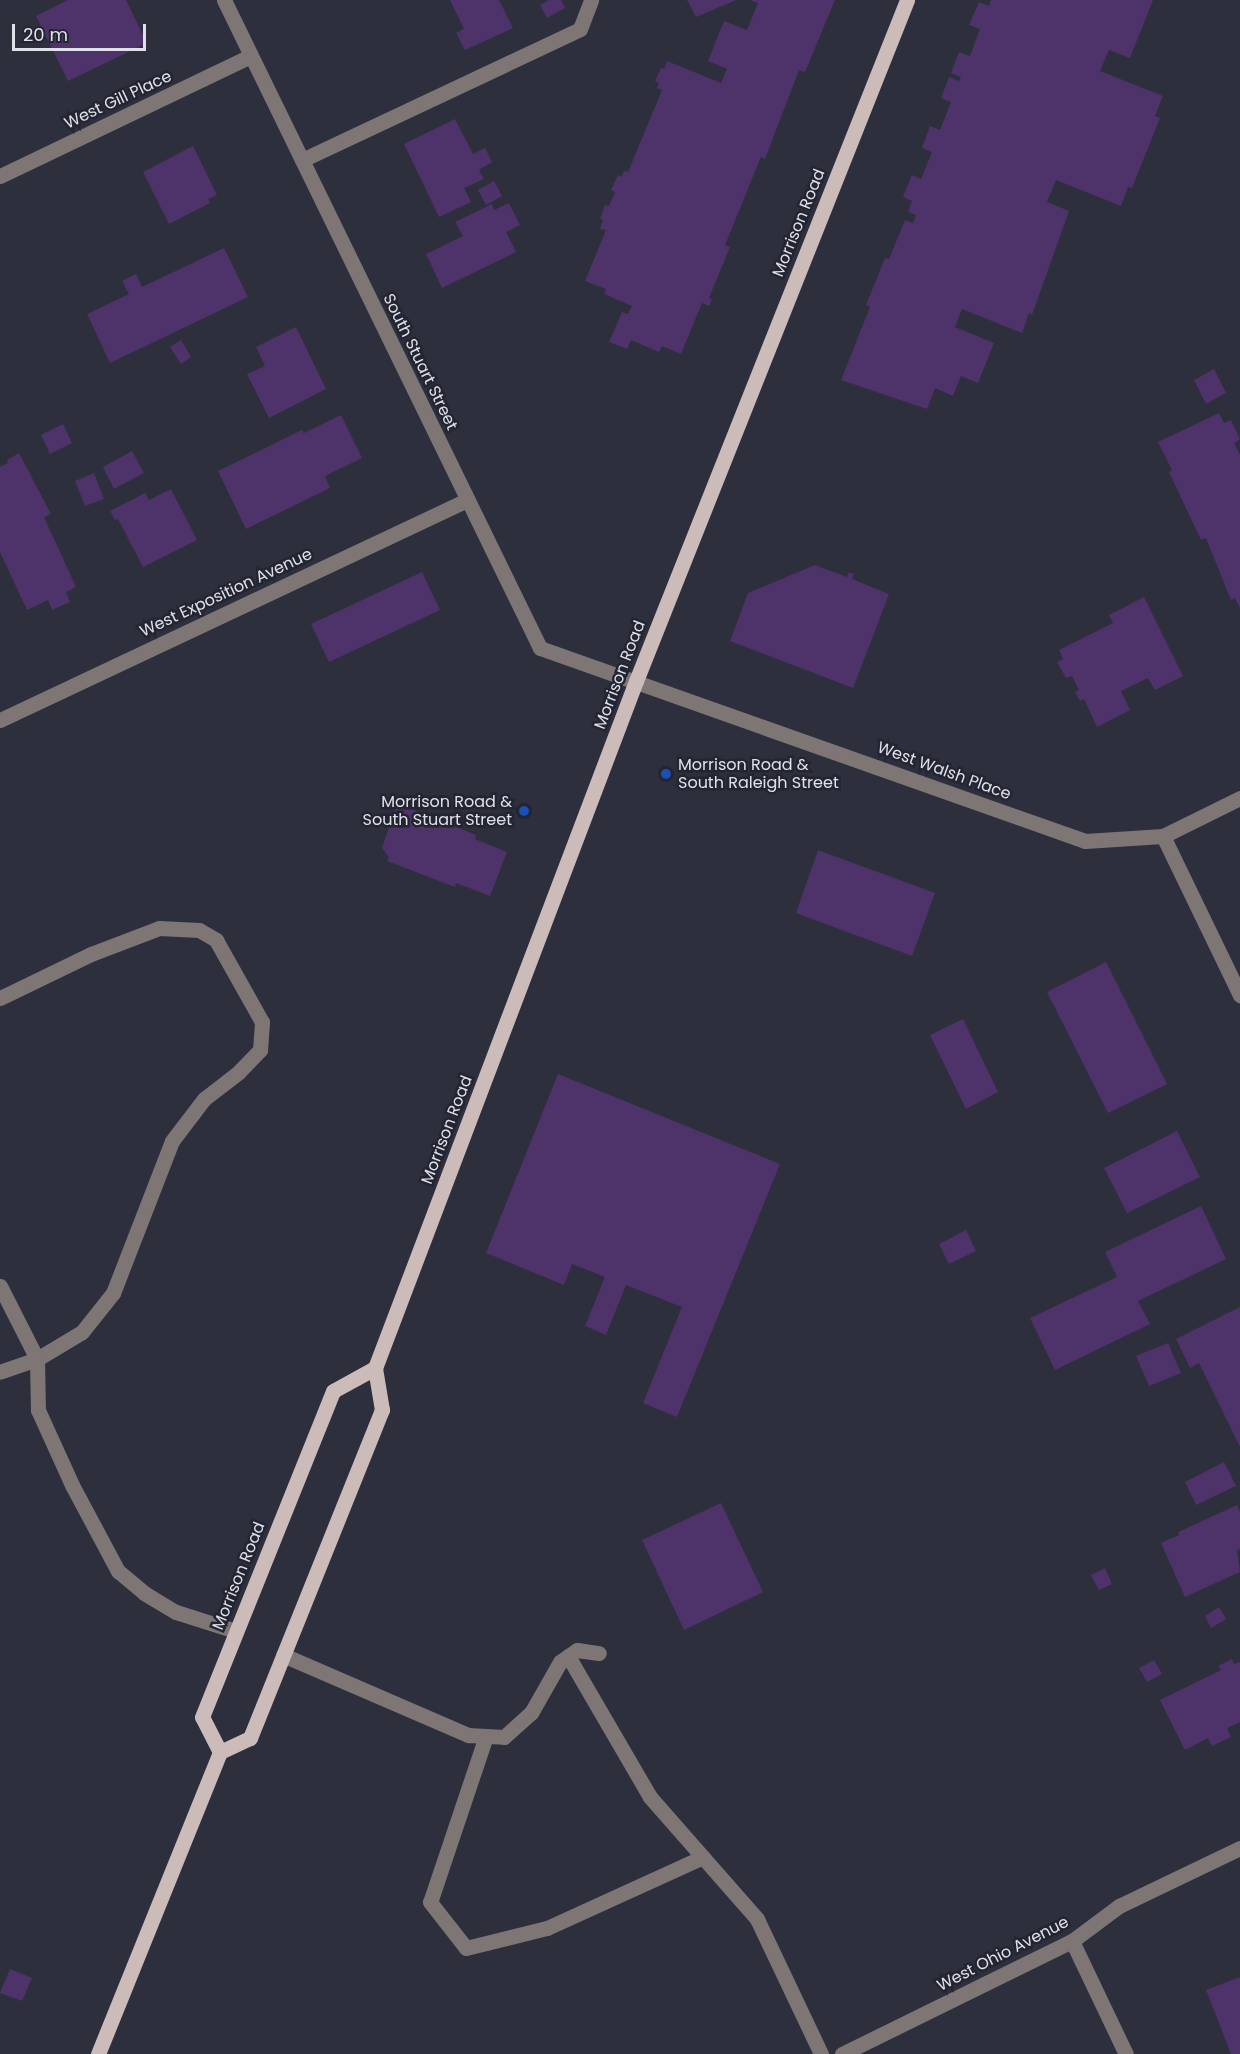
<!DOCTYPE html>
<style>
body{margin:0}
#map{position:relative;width:1240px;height:2054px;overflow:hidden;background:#2e2f3c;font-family:Poppins,sans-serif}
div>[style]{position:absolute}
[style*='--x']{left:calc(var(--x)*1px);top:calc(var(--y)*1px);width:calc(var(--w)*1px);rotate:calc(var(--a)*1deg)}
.building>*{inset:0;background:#4e326a}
.minor>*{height:15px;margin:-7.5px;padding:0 7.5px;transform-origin:7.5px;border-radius:7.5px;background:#7e7675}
.major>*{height:15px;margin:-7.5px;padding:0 7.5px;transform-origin:7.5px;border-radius:7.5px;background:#ccbcb9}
.dots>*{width:16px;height:16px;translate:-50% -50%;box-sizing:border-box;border:3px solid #242532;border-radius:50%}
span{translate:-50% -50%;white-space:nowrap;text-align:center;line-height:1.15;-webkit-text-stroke:5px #242532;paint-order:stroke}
.street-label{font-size:16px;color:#dfe1e9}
.poi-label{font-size:16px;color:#dfe1e9}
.left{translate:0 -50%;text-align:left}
.right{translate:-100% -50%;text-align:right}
.scale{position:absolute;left:12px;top:24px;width:134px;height:27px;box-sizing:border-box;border:3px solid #dfe1e9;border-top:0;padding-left:8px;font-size:18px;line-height:21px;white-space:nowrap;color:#dfe1e9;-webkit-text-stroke:4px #242532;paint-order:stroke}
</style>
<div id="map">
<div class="building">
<div style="clip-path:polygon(68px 0,126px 0,147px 43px,68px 81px,36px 16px)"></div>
<div style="clip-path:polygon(450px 0,499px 0,513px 28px,465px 50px,456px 33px,464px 29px)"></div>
<div style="clip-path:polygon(549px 0,561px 0,565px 8px,547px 18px,540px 5px)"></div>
<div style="clip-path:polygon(687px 0,736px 0,696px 17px)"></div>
<div style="clip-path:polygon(750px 0,835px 0,805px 72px,799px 70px,765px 159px,761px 157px,725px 245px,730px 247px,709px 298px,712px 299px,709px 306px,702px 303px,681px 354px,662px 346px,659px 352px,631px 340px,627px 349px,609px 342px,622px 312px,628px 314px,632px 306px,604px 294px,606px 289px,585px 281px,606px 230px,600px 229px,603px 220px,600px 219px,605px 205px,609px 206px,615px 192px,611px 190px,618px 175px,621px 177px,624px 171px,628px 172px,662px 90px,657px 88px,659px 83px,655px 81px,661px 68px,664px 69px,667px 61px,721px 83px,727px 69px,708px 61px,724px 21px,747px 30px,758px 3px)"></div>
<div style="clip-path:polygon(991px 0,1153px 0,1130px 58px,1109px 50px,1100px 71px,1163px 96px,1155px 116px,1160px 118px,1132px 188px,1128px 187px,1121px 206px,1056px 180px,1047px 202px,1069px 211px,1032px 315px,1029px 313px,1022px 333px,962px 309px,955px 327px,994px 343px,978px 383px,961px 376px,953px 396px,935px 388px,927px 409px,841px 380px,870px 307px,866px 305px,885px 258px,889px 259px,905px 220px,913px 223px,916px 215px,908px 212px,912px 201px,903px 197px,912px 175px,921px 179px,932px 152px,922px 148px,930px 126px,940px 130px,951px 102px,941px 98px,949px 77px,959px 81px,961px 77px,951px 73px,959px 52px,970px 56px,980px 29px,969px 25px,979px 2px,989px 6px)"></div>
<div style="clip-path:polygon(455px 119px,473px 154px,485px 148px,492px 162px,479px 170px,484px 179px,464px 188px,471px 202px,439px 217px,404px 144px)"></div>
<div style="clip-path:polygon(193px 146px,217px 195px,208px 199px,210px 203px,169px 224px,143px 172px)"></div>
<div style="clip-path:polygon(494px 181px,502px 196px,486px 205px,478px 190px)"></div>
<div style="clip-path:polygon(509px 203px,520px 225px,506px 232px,516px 252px,442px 288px,426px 254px,463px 236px,455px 222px,492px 204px,494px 210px)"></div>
<div style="clip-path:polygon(224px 248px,248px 297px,110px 363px,87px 314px,129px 294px,122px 281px,136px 274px,142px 287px)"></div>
<div style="clip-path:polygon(296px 327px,326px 389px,269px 418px,247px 374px,265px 366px,256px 347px)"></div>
<div style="clip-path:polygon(181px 340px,191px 357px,181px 364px,170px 347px)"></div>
<div style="clip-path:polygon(1214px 369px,1226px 393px,1206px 404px,1194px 380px)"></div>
<div style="clip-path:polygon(1219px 413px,1224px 423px,1231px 420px,1240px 439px,1234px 443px,1240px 455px,1240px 608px,1235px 598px,1231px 600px,1206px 538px,1201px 540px,1169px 472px,1172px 470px,1158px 442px)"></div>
<div style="clip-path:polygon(341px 415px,362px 458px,325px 476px,330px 488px,246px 529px,218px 471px,302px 430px,304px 433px)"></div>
<div style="clip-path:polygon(63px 424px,72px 443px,50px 454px,41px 435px)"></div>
<div style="clip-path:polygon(132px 451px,144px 473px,114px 489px,103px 467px)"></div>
<div style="clip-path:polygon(19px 453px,51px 514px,44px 517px,76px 587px,66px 592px,70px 602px,52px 610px,48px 600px,27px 610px,0 552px,0 467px,8px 463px,7px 460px)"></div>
<div style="clip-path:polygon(94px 473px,104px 499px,85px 506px,75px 481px)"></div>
<div style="clip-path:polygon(171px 489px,197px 540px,143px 567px,118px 519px,115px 520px,110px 511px,145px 493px,149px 500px)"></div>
<div style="clip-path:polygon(815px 565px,847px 577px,849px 572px,854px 574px,852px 579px,889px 594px,853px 688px,730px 641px,748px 593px)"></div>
<div style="clip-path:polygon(422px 572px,440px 610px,329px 662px,311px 624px)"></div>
<div style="clip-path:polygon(1144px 597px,1183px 676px,1155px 690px,1148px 678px,1121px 691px,1130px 710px,1097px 727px,1084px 699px,1080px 701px,1075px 692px,1079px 690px,1072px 676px,1066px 678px,1057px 662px,1063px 659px,1059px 650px,1113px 623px,1109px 615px)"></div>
<div style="clip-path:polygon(397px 803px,476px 835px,475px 839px,507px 852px,490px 896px,456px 883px,455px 887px,387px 861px,389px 857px,382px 848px)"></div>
<div style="clip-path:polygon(818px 850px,935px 893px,912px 956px,796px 913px)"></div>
<div style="clip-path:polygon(1106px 962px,1167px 1084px,1108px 1113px,1047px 992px)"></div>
<div style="clip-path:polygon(963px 1019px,998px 1092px,966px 1109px,930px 1035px)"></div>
<div style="clip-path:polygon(558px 1074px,780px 1164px,677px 1417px,643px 1403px,682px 1307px,626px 1285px,606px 1335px,585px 1326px,605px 1277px,572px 1264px,564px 1285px,486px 1253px)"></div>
<div style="clip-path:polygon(1177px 1131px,1200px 1177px,1127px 1213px,1104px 1168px)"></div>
<div style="clip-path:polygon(1201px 1206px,1226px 1259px,1138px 1301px,1150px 1324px,1055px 1370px,1030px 1318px,1117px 1277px,1105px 1252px)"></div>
<div style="clip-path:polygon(966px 1230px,976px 1251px,949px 1264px,939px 1244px)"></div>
<div style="clip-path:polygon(1240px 1307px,1240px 1447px,1199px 1363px,1190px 1368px,1176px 1339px)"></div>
<div style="clip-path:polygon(1168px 1343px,1181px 1373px,1149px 1386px,1136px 1356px)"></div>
<div style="clip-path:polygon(1224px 1462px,1236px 1486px,1196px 1505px,1185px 1482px)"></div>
<div style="clip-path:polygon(721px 1503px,763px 1592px,684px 1630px,642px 1540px)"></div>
<div style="clip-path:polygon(1237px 1505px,1240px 1512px,1240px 1549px,1237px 1551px,1240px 1572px,1185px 1597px,1161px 1543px,1179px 1535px,1178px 1532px)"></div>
<div style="clip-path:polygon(1105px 1568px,1112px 1584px,1099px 1590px,1091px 1575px)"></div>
<div style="clip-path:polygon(1219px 1607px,1226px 1619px,1211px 1628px,1205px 1616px)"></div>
<div style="clip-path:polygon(1232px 1659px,1234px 1664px,1240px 1662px,1240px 1722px,1227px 1728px,1231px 1737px,1212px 1746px,1208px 1738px,1185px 1750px,1160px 1700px,1221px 1670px,1218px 1666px)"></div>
<div style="clip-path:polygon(1154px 1660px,1162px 1674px,1147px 1682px,1139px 1668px)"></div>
<div style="clip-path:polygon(10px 1969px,32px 1978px,22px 2001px,0 1993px)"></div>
<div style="clip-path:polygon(1240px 1977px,1240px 2054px,1231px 2054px,1206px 1990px)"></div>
</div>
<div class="minor">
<div style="--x:224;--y:0;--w:721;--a:64"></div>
<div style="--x:540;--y:648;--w:578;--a:19.5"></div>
<div style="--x:1085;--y:841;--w:78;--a:-3.7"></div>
<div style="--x:1163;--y:836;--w:86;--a:-26.3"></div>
<div style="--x:302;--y:160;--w:307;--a:-25.2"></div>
<div style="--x:580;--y:29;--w:31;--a:-69"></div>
<div style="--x:0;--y:176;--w:278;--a:-25.6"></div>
<div style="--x:0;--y:720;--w:516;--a:-25.22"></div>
<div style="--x:1163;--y:836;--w:177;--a:64.2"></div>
<div style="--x:0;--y:998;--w:101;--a:-25.8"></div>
<div style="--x:91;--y:954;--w:73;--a:-20.9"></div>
<div style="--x:159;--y:928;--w:40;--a:2.9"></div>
<div style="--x:199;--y:930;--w:20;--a:30"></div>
<div style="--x:216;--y:940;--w:94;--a:60.7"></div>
<div style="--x:262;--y:1022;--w:28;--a:94"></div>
<div style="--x:260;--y:1050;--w:30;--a:134"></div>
<div style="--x:239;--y:1072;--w:44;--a:142.4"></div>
<div style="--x:204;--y:1099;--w:53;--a:127.3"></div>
<div style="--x:172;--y:1141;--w:163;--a:111.2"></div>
<div style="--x:113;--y:1293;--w:50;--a:128.5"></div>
<div style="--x:82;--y:1332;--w:52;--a:149"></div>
<div style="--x:37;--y:1359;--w:39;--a:161"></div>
<div style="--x:0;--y:1286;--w:82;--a:63.1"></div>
<div style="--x:37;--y:1359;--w:51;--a:88.9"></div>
<div style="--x:38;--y:1410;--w:82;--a:65.6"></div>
<div style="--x:72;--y:1485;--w:98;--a:61.9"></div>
<div style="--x:118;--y:1571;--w:34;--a:40"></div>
<div style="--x:144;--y:1593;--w:37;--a:31"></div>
<div style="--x:176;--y:1612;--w:63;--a:17.6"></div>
<div style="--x:283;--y:1655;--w:202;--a:23.4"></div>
<div style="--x:468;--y:1735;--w:36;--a:3"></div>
<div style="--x:504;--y:1737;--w:36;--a:-42"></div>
<div style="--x:531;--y:1713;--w:59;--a:-60.4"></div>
<div style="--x:560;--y:1662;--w:21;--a:-35"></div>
<div style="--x:577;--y:1650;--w:22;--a:8"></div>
<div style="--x:568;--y:1656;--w:163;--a:59.8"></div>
<div style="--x:650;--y:1797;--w:162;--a:48.7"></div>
<div style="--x:757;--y:1919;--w:149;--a:64.6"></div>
<div style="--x:486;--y:1736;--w:175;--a:108.6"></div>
<div style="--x:430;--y:1902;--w:58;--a:52"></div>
<div style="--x:466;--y:1948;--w:83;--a:-13.9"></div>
<div style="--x:547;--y:1928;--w:171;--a:-24.5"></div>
<div style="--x:1072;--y:1941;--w:125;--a:64.5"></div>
<div style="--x:842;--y:2054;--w:256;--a:-26.2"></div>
<div style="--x:1072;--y:1941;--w:59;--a:-36.7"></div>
<div style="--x:1119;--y:1906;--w:134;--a:-25.6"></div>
</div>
<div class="major">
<div style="--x:220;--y:1752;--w:39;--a:-117"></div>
<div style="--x:202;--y:1717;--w:351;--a:-68.1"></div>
<div style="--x:333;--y:1391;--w:48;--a:-28.7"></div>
<div style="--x:98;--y:2054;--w:326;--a:-68"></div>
<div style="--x:220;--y:1752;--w:33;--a:-25"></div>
<div style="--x:250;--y:1738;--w:354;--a:-68.1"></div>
<div style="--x:382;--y:1410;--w:43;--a:-99.5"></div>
<div style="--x:375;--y:1368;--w:735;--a:-69.2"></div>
<div style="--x:636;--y:681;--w:733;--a:-68.3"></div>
</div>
<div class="dots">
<div style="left:666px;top:774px;background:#1a4fb4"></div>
<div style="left:524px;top:811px;background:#1a4fb4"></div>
</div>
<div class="street-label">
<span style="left:118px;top:100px;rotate:-25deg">West Gill Place</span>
<span style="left:799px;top:223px;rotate:-68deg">Morrison Road</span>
<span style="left:420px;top:362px;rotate:64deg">South Stuart Street</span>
<span style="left:226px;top:593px;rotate:-25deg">West Exposition Avenue</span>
<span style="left:620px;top:675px;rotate:-69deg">Morrison Road</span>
<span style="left:944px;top:771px;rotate:20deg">West Walsh Place</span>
<span style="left:447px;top:1130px;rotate:-69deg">Morrison Road</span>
<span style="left:239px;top:1576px;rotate:-68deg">Morrison Road</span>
<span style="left:1003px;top:1954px;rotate:-27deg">West Ohio Avenue</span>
</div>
<div class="poi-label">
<span class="left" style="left:678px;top:774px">Morrison Road &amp;<br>South Raleigh Street</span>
<span class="right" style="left:512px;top:811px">Morrison Road &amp;<br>South Stuart Street</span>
</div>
<div class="scale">20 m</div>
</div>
